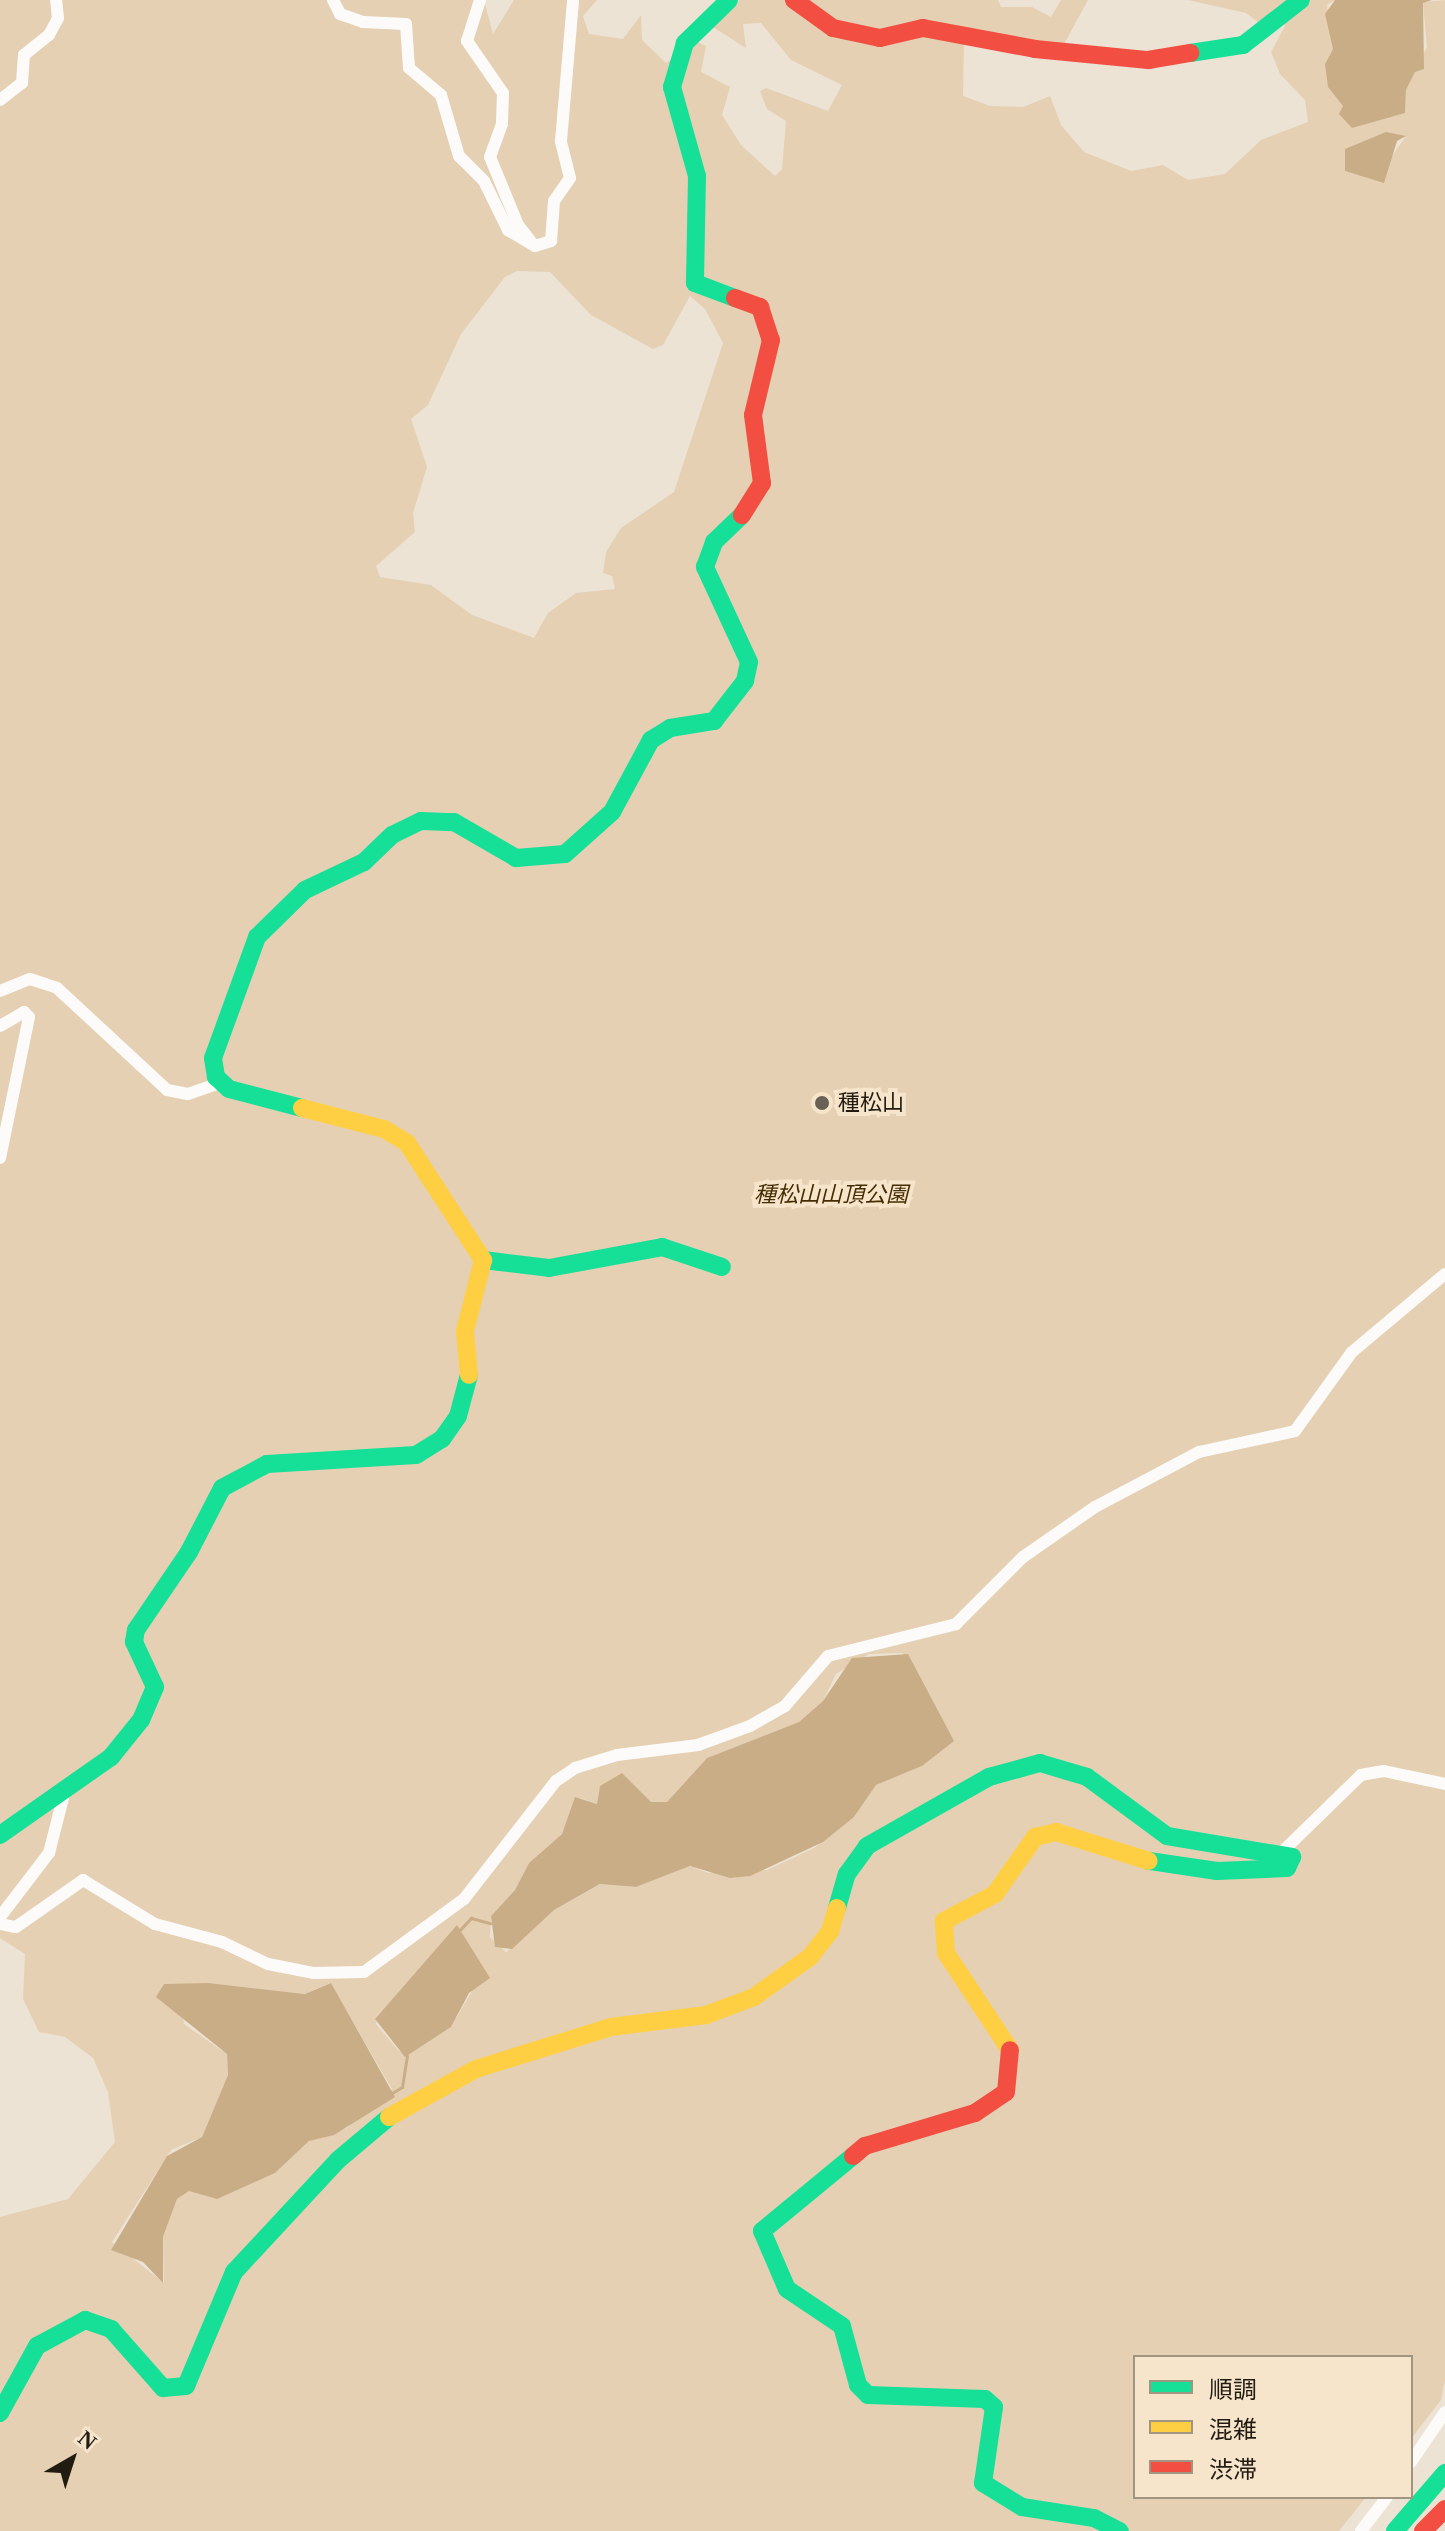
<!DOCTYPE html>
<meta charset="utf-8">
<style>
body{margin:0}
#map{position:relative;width:1445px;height:2531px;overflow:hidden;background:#ece3d5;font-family:"Times New Roman","Noto Sans JP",serif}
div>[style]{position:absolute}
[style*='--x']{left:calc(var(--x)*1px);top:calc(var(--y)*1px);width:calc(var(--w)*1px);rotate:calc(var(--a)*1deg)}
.green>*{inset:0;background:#e5d0b3}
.water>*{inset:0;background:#c9ad87}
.stream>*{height:3px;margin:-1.5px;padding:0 1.5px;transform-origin:1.5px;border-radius:1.5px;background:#c9ad87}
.street>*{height:12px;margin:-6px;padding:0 6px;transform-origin:6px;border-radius:6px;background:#fcfbf9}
.fast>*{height:18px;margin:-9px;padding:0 9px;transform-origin:9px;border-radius:9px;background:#16e098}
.slow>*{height:18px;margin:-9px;padding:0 9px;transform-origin:9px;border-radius:9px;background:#ffcf43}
.jam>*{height:18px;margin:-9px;padding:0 9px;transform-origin:9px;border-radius:9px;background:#f24e42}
.dots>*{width:22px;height:22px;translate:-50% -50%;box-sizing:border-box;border:4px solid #f6e4cb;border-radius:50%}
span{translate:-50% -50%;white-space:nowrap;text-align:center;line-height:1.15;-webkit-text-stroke:8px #f6e4cb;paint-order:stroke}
.poi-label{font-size:22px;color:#211b12}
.left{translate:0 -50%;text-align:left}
.park-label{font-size:22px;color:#452c02;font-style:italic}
.legend{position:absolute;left:1133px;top:2355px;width:280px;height:144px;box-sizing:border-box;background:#f6e4cb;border:2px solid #a19481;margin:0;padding:10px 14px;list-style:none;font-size:24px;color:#211b12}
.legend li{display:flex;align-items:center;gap:16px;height:40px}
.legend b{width:40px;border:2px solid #a19481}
.north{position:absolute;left:32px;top:2419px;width:80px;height:80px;-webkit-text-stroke:6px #f6e4cb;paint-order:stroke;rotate:39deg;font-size:22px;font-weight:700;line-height:32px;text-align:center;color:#211b12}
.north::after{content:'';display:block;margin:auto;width:28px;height:36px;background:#211b12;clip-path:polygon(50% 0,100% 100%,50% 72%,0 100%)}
</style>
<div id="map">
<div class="green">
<div style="clip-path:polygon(evenodd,0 0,484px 0,493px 34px,514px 0,597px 0,583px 16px,589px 34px,623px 39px,641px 15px,642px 40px,666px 63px,697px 42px,706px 46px,701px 72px,730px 87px,722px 115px,741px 145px,775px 176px,782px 169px,786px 121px,767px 109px,760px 91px,766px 88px,828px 111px,842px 85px,791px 60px,761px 23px,743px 24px,746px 48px,713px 27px,740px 0,787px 0,833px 35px,863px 44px,932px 36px,964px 41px,963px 96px,990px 106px,1023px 107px,1050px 96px,1061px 125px,1084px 152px,1131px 171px,1163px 165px,1188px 180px,1225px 174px,1261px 140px,1308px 122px,1305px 100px,1280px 74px,1271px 52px,1285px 26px,1277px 17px,1263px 26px,1246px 13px,1188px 0,1335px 0,1327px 5px,1333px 49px,1325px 64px,1332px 89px,1343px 106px,1378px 120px,1405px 113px,1406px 90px,1427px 47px,1423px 2px,1445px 0,1445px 2381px,1441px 2400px,1411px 2439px,1411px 2357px,1135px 2357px,1135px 2497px,1366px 2497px,1339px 2531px,0 2531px,0 2217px,68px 2199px,115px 2142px,108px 2092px,93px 2058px,65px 2037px,39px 2032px,23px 1999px,25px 1954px,0 1938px,0 0,1406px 136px,1377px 178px,1345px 171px,1346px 160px,1406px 136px,0 0,517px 271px,550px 272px,591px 315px,653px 349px,663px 345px,690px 296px,705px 309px,723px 343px,674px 492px,621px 528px,606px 552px,603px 573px,612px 576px,615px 589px,576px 593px,548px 613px,534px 638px,472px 615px,431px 585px,380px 577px,376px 566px,415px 532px,413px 513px,427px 467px,411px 419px,428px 405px,461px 334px,505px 277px,517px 271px,0 0,903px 1653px,922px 1766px,876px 1785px,854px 1817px,814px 1848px,767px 1870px,708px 1873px,690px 1866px,636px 1887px,601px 1884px,554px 1910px,506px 1952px,490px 1937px,491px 1916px,515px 1890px,529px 1863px,562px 1834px,580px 1798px,598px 1804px,599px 1790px,618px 1775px,651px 1802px,667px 1802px,707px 1758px,799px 1722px,823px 1701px,836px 1674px,869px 1654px,903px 1653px,0 0,444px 1947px,476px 1984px,451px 2027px,413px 2051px,399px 2051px,376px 2024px,377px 2016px,444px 1947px,0 0,209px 1983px,305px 1994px,330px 1983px,392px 2089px,347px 2128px,309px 2141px,275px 2173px,227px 2194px,189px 2191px,177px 2199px,163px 2237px,164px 2283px,112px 2242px,171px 2150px,202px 2137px,228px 2075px,227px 2054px,184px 2024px,179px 1987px,209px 1983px)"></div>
<div style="clip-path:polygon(803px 0,998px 0,1001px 7px,1032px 7px,1051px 17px,1061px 0,1088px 0,1064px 44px,882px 32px,816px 15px)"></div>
</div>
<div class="water">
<div style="clip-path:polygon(1335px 0,1432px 0,1423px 3px,1424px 69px,1415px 72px,1406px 90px,1405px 113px,1352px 128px,1339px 114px,1343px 106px,1328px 87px,1325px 64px,1333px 49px,1325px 14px)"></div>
<div style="clip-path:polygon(1386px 132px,1406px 136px,1397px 141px,1384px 183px,1345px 171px,1345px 149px)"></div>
<div style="clip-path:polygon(908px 1654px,954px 1741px,922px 1766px,876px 1785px,854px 1817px,823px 1842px,750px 1876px,730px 1878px,690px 1866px,636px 1887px,600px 1884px,554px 1910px,512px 1949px,495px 1947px,491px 1916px,515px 1890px,529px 1863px,562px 1834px,575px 1797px,597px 1804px,600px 1786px,622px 1773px,651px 1802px,667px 1802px,707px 1758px,799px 1722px,823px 1701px,852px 1658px)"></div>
<div style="clip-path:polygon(457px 1925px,490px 1978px,469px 1993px,451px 2027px,405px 2057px,375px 2019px)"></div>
<div style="clip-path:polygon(209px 1983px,305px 1994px,331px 1983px,395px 2097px,334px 2135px,309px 2141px,275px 2173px,217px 2199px,189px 2191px,177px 2199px,163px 2237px,163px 2283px,143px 2262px,111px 2250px,167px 2156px,202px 2137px,228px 2075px,227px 2054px,156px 1997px,164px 1984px)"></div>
</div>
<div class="stream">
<div style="--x:457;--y:1933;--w:21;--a:-47"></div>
<div style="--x:471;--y:1918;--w:20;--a:15"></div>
<div style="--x:392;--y:2093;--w:12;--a:-31"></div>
<div style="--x:402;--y:2087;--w:32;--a:-81"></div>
</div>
<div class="street">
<div style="--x:333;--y:0;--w:16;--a:63"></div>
<div style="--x:340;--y:14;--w:24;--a:19"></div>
<div style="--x:363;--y:22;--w:43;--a:2.7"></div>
<div style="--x:406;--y:24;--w:44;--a:86.1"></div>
<div style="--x:409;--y:68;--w:42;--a:40.2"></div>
<div style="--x:441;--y:95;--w:64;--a:73.6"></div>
<div style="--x:459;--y:156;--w:35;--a:45"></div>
<div style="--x:484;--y:181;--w:55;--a:63.9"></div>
<div style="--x:508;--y:230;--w:31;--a:31"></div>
<div style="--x:535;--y:246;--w:17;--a:-17"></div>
<div style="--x:551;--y:241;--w:40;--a:-85.7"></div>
<div style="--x:554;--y:201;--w:28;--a:-55"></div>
<div style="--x:570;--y:178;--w:38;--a:-104"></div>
<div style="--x:561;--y:141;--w:142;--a:-85.1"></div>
<div style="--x:480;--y:0;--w:43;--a:107.6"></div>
<div style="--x:467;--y:41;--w:63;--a:55.3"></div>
<div style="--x:503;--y:93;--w:31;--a:92"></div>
<div style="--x:502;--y:124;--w:35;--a:110"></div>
<div style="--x:490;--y:157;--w:74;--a:67.6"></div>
<div style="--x:518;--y:225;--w:24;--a:52"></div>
<div style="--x:0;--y:100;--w:28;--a:-38"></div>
<div style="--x:22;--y:83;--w:28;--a:-86"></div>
<div style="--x:24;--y:55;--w:32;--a:-39"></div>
<div style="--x:49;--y:35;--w:19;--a:-62"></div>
<div style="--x:58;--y:18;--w:18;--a:-96"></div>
<div style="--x:0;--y:991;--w:32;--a:-22"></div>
<div style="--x:30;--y:979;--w:28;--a:18"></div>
<div style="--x:57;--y:988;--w:150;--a:42.8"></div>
<div style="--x:167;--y:1090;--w:21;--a:11"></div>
<div style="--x:188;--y:1094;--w:34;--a:-19"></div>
<div style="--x:0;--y:1026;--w:28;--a:-30"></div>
<div style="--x:24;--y:1012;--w:7;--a:45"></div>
<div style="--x:29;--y:1017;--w:144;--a:101.6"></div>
<div style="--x:1282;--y:1852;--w:110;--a:-44.3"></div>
<div style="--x:1361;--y:1775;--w:23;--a:-10"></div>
<div style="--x:1384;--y:1771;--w:62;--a:12"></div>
<div style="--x:0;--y:1917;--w:81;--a:-52.6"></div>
<div style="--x:49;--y:1853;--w:65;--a:-75.7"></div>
<div style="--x:0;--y:1924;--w:16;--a:11"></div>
<div style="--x:16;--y:1927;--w:82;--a:-35"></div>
<div style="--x:83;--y:1880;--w:84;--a:31.4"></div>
<div style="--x:155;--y:1924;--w:69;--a:15"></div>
<div style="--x:222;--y:1942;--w:51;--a:25.6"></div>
<div style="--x:268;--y:1964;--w:47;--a:11.1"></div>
<div style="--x:314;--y:1973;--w:50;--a:-1.1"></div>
<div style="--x:364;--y:1972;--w:124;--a:-36.1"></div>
<div style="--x:464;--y:1899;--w:150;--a:-52.1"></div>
<div style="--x:556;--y:1781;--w:23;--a:-34"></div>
<div style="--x:575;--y:1768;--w:44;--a:-17.2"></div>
<div style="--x:617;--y:1755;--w:82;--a:-7"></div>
<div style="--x:698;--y:1745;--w:55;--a:-20.1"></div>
<div style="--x:750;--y:1726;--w:40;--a:-29.7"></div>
<div style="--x:785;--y:1706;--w:66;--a:-49.3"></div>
<div style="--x:828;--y:1656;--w:132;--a:-14"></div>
<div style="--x:956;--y:1624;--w:95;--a:-45"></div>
<div style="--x:1023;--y:1557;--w:88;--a:-34.8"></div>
<div style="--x:1095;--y:1507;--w:118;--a:-27.9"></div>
<div style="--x:1199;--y:1452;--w:98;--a:-12.3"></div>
<div style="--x:1295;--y:1431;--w:97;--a:-54.2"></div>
<div style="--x:1352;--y:1352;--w:121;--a:-40"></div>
<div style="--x:1411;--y:2462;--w:60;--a:-55.8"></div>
<div style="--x:1361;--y:2531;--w:43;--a:-52.6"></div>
</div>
<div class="fast">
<div style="--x:729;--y:0;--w:62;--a:135.7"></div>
<div style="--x:685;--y:43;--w:46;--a:106.5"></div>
<div style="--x:672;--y:87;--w:92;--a:74.3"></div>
<div style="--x:697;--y:176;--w:107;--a:91.1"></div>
<div style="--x:695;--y:283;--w:43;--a:20.6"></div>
<div style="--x:1190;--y:53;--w:54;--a:-8.6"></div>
<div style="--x:1243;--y:45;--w:73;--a:-37.8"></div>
<div style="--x:302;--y:1108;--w:75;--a:-165.4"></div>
<div style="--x:229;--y:1089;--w:18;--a:-137"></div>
<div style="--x:216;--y:1077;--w:19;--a:-99"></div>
<div style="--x:213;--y:1058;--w:129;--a:-70"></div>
<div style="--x:257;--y:937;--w:67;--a:-44.4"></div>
<div style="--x:305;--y:890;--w:65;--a:-25.4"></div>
<div style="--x:364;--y:862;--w:39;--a:-44"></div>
<div style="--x:392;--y:835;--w:32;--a:-26"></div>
<div style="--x:421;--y:821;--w:33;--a:2"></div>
<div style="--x:454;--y:822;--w:72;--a:30.1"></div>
<div style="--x:516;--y:858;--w:49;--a:-4.7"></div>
<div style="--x:565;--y:854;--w:63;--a:-41.8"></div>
<div style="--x:612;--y:812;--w:82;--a:-61.6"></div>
<div style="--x:651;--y:740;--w:22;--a:-32"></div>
<div style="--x:670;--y:728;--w:45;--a:-9"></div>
<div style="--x:714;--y:721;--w:51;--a:-52.2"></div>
<div style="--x:745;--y:681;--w:19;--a:-78"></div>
<div style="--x:749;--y:662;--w:105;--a:-114.9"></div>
<div style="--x:705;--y:567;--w:27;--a:-70"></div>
<div style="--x:714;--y:542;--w:39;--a:-44"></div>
<div style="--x:483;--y:1260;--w:66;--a:6.9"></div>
<div style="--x:549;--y:1268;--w:115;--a:-10.5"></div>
<div style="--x:662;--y:1247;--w:63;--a:18.4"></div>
<div style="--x:0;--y:1835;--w:136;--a:-35.1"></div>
<div style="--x:111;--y:1757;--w:48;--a:-51"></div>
<div style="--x:141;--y:1720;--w:36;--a:-67"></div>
<div style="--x:155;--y:1687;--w:50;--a:-115"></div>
<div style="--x:134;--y:1642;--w:12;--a:-81"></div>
<div style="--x:136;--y:1630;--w:94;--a:-55.8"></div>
<div style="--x:189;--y:1552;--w:72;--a:-62.7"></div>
<div style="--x:222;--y:1488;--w:51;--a:-28.1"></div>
<div style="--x:267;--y:1464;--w:149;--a:-3.5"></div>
<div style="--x:416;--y:1455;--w:31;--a:-32"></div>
<div style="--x:442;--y:1439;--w:28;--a:-55"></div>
<div style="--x:458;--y:1416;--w:42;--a:-75"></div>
<div style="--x:837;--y:1908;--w:35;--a:-74"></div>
<div style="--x:847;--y:1874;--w:34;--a:-54"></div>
<div style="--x:867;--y:1846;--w:140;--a:-29.5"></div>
<div style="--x:989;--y:1777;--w:53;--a:-15.4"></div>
<div style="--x:1040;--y:1763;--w:49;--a:16.6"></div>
<div style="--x:1087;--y:1777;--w:99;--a:36.4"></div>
<div style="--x:1167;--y:1836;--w:127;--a:9.5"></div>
<div style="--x:1292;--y:1857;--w:12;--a:114"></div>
<div style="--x:1287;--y:1868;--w:70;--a:177.5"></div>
<div style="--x:1217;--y:1871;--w:69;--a:-171.6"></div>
<div style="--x:853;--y:2156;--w:118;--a:140.5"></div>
<div style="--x:762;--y:2231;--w:63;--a:66.7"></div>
<div style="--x:787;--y:2289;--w:66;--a:33.9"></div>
<div style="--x:842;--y:2326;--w:61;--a:74.8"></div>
<div style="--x:858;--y:2385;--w:14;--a:45"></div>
<div style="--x:868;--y:2395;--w:117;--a:2"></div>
<div style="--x:985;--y:2399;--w:12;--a:42"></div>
<div style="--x:994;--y:2407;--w:77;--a:98.2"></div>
<div style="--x:983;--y:2483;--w:46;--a:31.6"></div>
<div style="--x:1022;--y:2507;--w:73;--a:8.7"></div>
<div style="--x:1094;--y:2518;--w:29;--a:27"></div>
<div style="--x:0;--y:2413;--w:77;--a:-61.1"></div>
<div style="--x:37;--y:2346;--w:55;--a:-28.4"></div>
<div style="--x:85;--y:2320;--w:28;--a:19"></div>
<div style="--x:111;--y:2329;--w:79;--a:48.6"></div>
<div style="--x:163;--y:2388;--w:23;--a:-5"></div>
<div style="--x:186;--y:2386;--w:124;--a:-67.2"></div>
<div style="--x:234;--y:2272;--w:153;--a:-47.1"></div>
<div style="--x:338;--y:2160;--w:67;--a:-40.1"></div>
<div style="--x:1395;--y:2531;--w:77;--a:-49.2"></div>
</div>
<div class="slow">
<div style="--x:302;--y:1108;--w:85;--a:14.4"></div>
<div style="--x:384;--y:1129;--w:27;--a:31"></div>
<div style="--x:407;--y:1143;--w:140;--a:57"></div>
<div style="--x:483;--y:1260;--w:73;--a:104.2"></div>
<div style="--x:465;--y:1331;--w:44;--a:84.8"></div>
<div style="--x:1010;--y:2050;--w:116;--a:-123.4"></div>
<div style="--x:946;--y:1953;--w:32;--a:-94"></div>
<div style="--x:944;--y:1921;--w:58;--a:-27.9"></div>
<div style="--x:995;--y:1894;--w:70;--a:-54.9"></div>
<div style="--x:1035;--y:1837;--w:22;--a:-13"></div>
<div style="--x:1056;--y:1832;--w:97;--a:17.3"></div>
<div style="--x:389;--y:2117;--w:99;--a:-28.9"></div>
<div style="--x:476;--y:2069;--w:141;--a:-17.3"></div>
<div style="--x:611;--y:2027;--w:96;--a:-7.2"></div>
<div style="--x:706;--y:2015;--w:51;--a:-20.6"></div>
<div style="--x:754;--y:1997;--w:69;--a:-35.5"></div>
<div style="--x:810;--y:1957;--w:33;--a:-52"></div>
<div style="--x:830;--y:1931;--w:24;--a:-73"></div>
</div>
<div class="jam">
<div style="--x:794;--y:0;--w:48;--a:35.7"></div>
<div style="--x:833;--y:28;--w:48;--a:12"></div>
<div style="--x:880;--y:38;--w:44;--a:-13.1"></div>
<div style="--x:923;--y:28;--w:114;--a:10.6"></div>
<div style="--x:1035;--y:49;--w:114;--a:5.6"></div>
<div style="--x:1148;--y:60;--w:43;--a:-9.5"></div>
<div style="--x:735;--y:298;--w:27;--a:20"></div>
<div style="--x:760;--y:307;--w:35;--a:72"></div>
<div style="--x:771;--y:340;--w:77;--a:103.5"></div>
<div style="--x:753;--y:415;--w:69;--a:82.5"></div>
<div style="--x:762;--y:483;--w:38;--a:122"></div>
<div style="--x:853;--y:2156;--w:16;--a:-40"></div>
<div style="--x:865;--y:2146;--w:115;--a:-16.7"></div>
<div style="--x:975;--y:2113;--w:37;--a:-34"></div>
<div style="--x:1006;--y:2092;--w:42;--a:-84.6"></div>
<div style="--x:1423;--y:2531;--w:31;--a:-45"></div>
</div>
<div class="dots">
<div style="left:822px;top:1103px;background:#686156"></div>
</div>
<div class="poi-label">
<span class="left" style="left:838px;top:1103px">種松山</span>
</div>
<div class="park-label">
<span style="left:831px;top:1195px">種松山山頂公園</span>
</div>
<ul class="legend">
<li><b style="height:10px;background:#16e098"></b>順調</li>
<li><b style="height:10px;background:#ffcf43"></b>混雑</li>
<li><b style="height:10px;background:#f24e42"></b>渋滞</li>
</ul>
<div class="north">N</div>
</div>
